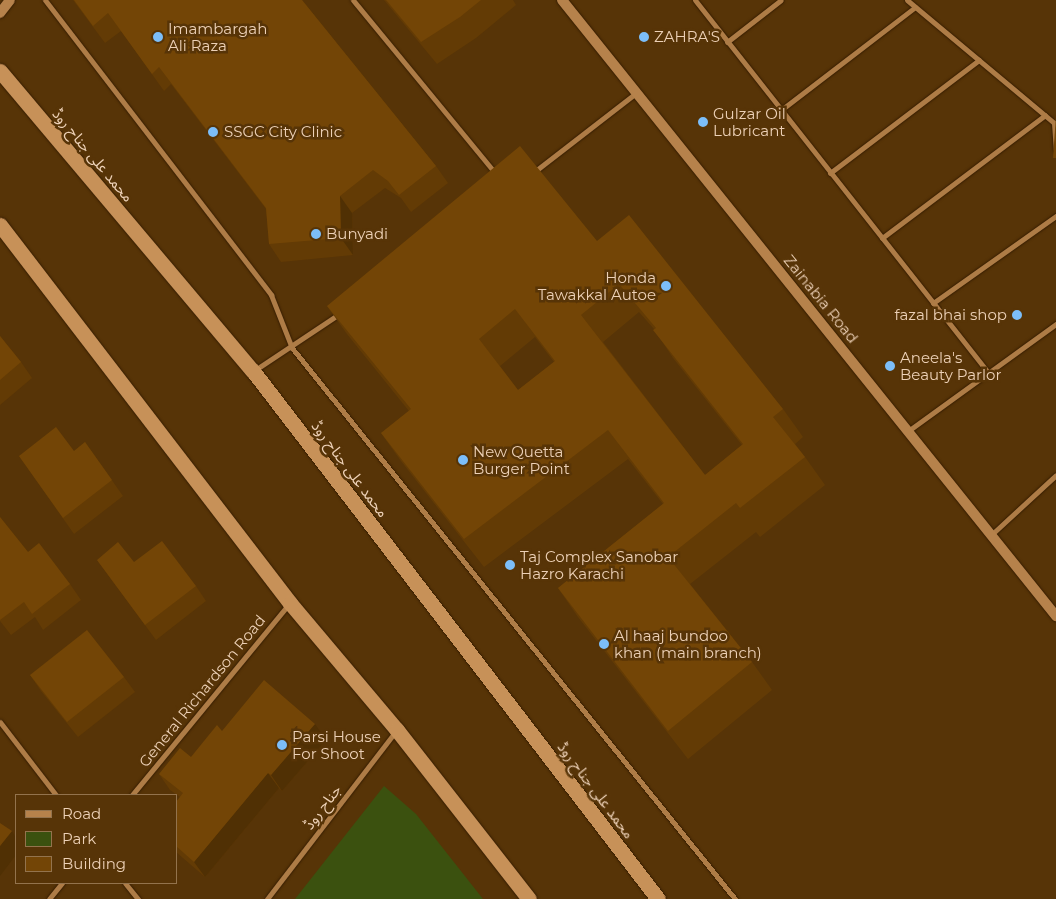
<!DOCTYPE html>
<meta charset="utf-8">
<style>
body{margin:0}
#map{position:relative;width:1056px;height:899px;overflow:hidden;background:#573407;font-family:Montserrat,"Noto Sans Arabic",sans-serif}
div>[style]{position:absolute}
[style*='--x']{left:calc(var(--x)*1px);top:calc(var(--y)*1px);width:calc(var(--w)*1px);rotate:calc(var(--a)*1deg)}
.green>*{inset:0;background:#3b510f}
.roads{filter:drop-shadow(0 0 1px #361d01) drop-shadow(0 0 1px #361d01)}
.street>*{height:5px;margin:-2.5px;padding:0 2.5px;transform-origin:2.5px;border-radius:2.5px;background:#ae7c46}
.secondary>*{height:10px;margin:-5px;padding:0 5px;transform-origin:5px;border-radius:5px;background:#b6824b}
.highway>*{height:15px;margin:-7.5px;padding:0 7.5px;transform-origin:7.5px;border-radius:7.5px;background:#c79158}
.wall>*{inset:0;background:#633b05}
.shaded-wall>*{inset:0;background:#503004}
.building>*{inset:0;background:#734506}
.dots>*{width:14px;height:14px;translate:-50% -50%;box-sizing:border-box;border:2px solid #573407;border-radius:50%}
span{translate:-50% -50%;white-space:nowrap;text-align:center;line-height:1.15;-webkit-text-stroke:5px #573407;paint-order:stroke}
.poi-label{font-size:15px;color:#edd1b7}
.left{translate:0 -50%;text-align:left}
.right{translate:-100% -50%;text-align:right}
.street-label{font-size:15px;color:#edd1b7}
.legend{position:absolute;left:15px;top:794px;width:162px;height:90px;box-sizing:border-box;background:#573407;border:1px solid #93734d;margin:0;padding:6px 9px;list-style:none;font-size:15px;color:#edd1b7}
.legend li{display:flex;align-items:center;gap:10px;height:25px}
.legend b{width:25px;border:1px solid #93734d}
</style>
<div id="map">
<div class="green">
<div style="clip-path:polygon(384px 786px,416px 814px,483px 899px,295px 899px)"></div>
</div>
<div class="roads">
<div class="street">
<div style="--x:45;--y:0;--w:372;--a:52.5"></div>
<div style="--x:271;--y:295;--w:57;--a:68.4"></div>
<div style="--x:292;--y:348;--w:707;--a:51.2"></div>
<div style="--x:353;--y:0;--w:224;--a:50.6"></div>
<div style="--x:695;--y:0;--w:474;--a:51.8"></div>
<div style="--x:907;--y:0;--w:192;--a:39.9"></div>
<div style="--x:1054;--y:123;--w:27;--a:86"></div>
<div style="--x:727;--y:42;--w:68;--a:-37.9"></div>
<div style="--x:781;--y:110;--w:169;--a:-37.5"></div>
<div style="--x:534;--y:172;--w:129;--a:-37.8"></div>
<div style="--x:830;--y:173;--w:187;--a:-37.2"></div>
<div style="--x:882;--y:238;--w:204;--a:-37"></div>
<div style="--x:933;--y:303;--w:151;--a:-35.3"></div>
<div style="--x:255;--y:370;--w:101;--a:-33.7"></div>
<div style="--x:908;--y:431;--w:183;--a:-35.9"></div>
<div style="--x:991;--y:535;--w:88;--a:-42.7"></div>
<div style="--x:0;--y:722;--w:92;--a:52.5"></div>
<div style="--x:132;--y:795;--w:247;--a:-50.6"></div>
<div style="--x:125;--y:883;--w:21;--a:51"></div>
<div style="--x:49;--y:899;--w:21;--a:-51"></div>
<div style="--x:267;--y:899;--w:212;--a:-52.5"></div>
</div>
<div class="secondary">
<div style="--x:562;--y:0;--w:790;--a:51.27"></div>
<div style="--x:0;--y:13;--w:16;--a:-52"></div>
</div>
<div class="highway">
<div style="--x:0;--y:71;--w:392;--a:49.9"></div>
<div style="--x:253;--y:371;--w:665;--a:52.51"></div>
<div style="--x:0;--y:225;--w:476;--a:52.5"></div>
<div style="--x:290;--y:603;--w:166;--a:49.9"></div>
<div style="--x:397;--y:730;--w:214;--a:52"></div>
</div>
</div>
<div class="wall">
<div style="clip-path:polygon(73px 0,302px 0,436px 166px,448px 183px,411px 212px,401px 198px,385px 188px,352px 213px,353px 255px,281px 262px,269px 244px,266px 209px,171px 84px,164px 91px,121px 31px,105px 43px)"></div>
<div style="clip-path:polygon(384px 0,513px 0,516px 5px,476px 38px,437px 64px)"></div>
<div style="clip-path:polygon(evenodd,597px 241px,783px 409px,803px 437px,795px 444px,805px 457px,825px 485px,760px 537px,756px 532px,690px 584px,752px 662px,772px 690px,688px 759px,578px 617px,558px 588px,663px 504px,628px 459px,484px 567px,401px 461px,381px 433px,409px 411px,347px 334px,327px 306px,597px 241px,639px 312px,654px 329px,673px 358px,742px 445px,705px 475px,603px 342px,639px 312px,597px 241px,535px 337px,554px 362px,518px 390px,500px 366px,535px 337px)"></div>
<div style="clip-path:polygon(0 336px,21px 362px,32px 378px,0 405px)"></div>
<div style="clip-path:polygon(85px 442px,123px 496px,74px 534px,19px 456px,74px 451px)"></div>
<div style="clip-path:polygon(0 517px,28px 552px,70px 584px,81px 600px,43px 630px,35px 617px,11px 635px,0 621px)"></div>
<div style="clip-path:polygon(97px 560px,134px 562px,196px 586px,206px 601px,156px 640px)"></div>
<div style="clip-path:polygon(30px 675px,124px 677px,135px 692px,78px 737px,41px 691px)"></div>
<div style="clip-path:polygon(222px 731px,326px 740px,282px 791px,279px 788px,205px 877px,176px 852px,176px 802px,180px 797px,170px 790px,159px 774px,191px 757px)"></div>
</div>
<div class="shaded-wall">
<div style="clip-path:polygon(340px 196px,352px 213px,353px 255px,341px 238px)"></div>
<div style="clip-path:polygon(315px 724px,326px 740px,282px 791px,271px 775px)"></div>
<div style="clip-path:polygon(268px 773px,279px 788px,205px 877px,194px 862px)"></div>
<div style="clip-path:polygon(12px 831px,16px 838px,16px 855px,0 876px,0 846px)"></div>
</div>
<div class="building">
<div style="clip-path:polygon(74px 0,302px 0,436px 166px,399px 195px,388px 181px,373px 170px,340px 196px,341px 238px,269px 244px,266px 208px,159px 67px,152px 74px,108px 13px,93px 26px)"></div>
<div style="clip-path:polygon(386px 0,481px 0,460px 17px,421px 42px)"></div>
<div style="clip-path:polygon(1056px 116px,1056px 158px,1053px 158px)"></div>
<div style="clip-path:polygon(evenodd,520px 146px,597px 241px,629px 215px,783px 409px,773px 417px,805px 457px,740px 508px,736px 503px,668px 557px,752px 662px,668px 731px,558px 588px,664px 503px,608px 430px,464px 539px,381px 433px,411px 409px,327px 306px,520px 146px,619px 284px,656px 328px,653px 330px,743px 444px,705px 475px,581px 315px,619px 284px,520px 146px,515px 309px,555px 361px,518px 390px,479px 339px,515px 309px)"></div>
<div style="clip-path:polygon(0 336px,21px 362px,0 380px)"></div>
<div style="clip-path:polygon(56px 427px,74px 451px,85px 442px,112px 480px,63px 518px,19px 456px)"></div>
<div style="clip-path:polygon(0 517px,28px 552px,39px 543px,70px 584px,32px 614px,24px 602px,0 620px)"></div>
<div style="clip-path:polygon(162px 541px,196px 586px,145px 625px,97px 560px,118px 542px,134px 562px)"></div>
<div style="clip-path:polygon(87px 630px,124px 677px,67px 722px,30px 675px)"></div>
<div style="clip-path:polygon(264px 680px,315px 724px,271px 775px,268px 773px,194px 862px,176px 846px,176px 802px,183px 793px,159px 774px,180px 748px,191px 757px,217px 725px,222px 731px)"></div>
<div style="clip-path:polygon(0 823px,12px 831px,0 846px)"></div>
</div>
<div class="dots">
<div style="left:158px;top:37px;background:#7cbef9"></div>
<div style="left:644px;top:37px;background:#7cbef9"></div>
<div style="left:703px;top:122px;background:#7cbef9"></div>
<div style="left:213px;top:132px;background:#7cbef9"></div>
<div style="left:316px;top:234px;background:#7cbef9"></div>
<div style="left:666px;top:286px;background:#7cbef9"></div>
<div style="left:1017px;top:315px;background:#7cbef9"></div>
<div style="left:890px;top:366px;background:#7cbef9"></div>
<div style="left:463px;top:460px;background:#7cbef9"></div>
<div style="left:510px;top:565px;background:#7cbef9"></div>
<div style="left:604px;top:644px;background:#7cbef9"></div>
<div style="left:282px;top:745px;background:#7cbef9"></div>
</div>
<div class="poi-label">
<span class="left" style="left:168px;top:37px">Imambargah<br>Ali Raza</span>
<span class="left" style="left:654px;top:37px">ZAHRA'S</span>
<span class="left" style="left:713px;top:122px">Gulzar Oil<br>Lubricant</span>
<span class="left" style="left:224px;top:132px">SSGC City Clinic</span>
<span class="left" style="left:326px;top:234px">Bunyadi</span>
<span class="right" style="left:656px;top:286px">Honda<br>Tawakkal Autoe</span>
<span class="right" style="left:1007px;top:315px">fazal bhai shop</span>
<span class="left" style="left:900px;top:366px">Aneela's<br>Beauty Parlor</span>
<span class="left" style="left:473px;top:460px">New Quetta<br>Burger Point</span>
<span class="left" style="left:520px;top:565px">Taj Complex Sanobar<br>Hazro Karachi</span>
<span class="left" style="left:614px;top:644px">Al haaj bundoo<br>khan (main branch)</span>
<span class="left" style="left:292px;top:745px">Parsi House<br>For Shoot</span>
</div>
<div class="street-label">
<span style="left:93px;top:155px;rotate:50deg">محمد علی جناح روڈ</span>
<span style="left:821px;top:299px;rotate:51deg">Zainabia Road</span>
<span style="left:350px;top:469px;rotate:53deg">محمد علی جناح روڈ</span>
<span style="left:202px;top:691px;rotate:-51deg">General Richardson Road</span>
<span style="left:596px;top:790px;rotate:53deg">محمد علی جناح روڈ</span>
<span style="left:322px;top:807px;rotate:-53deg">جناح روڈ</span>
</div>
<ul class="legend">
<li><b style="height:6px;background:#b6824b"></b>Road</li>
<li><b style="height:14px;background:#3b510f"></b>Park</li>
<li><b style="height:14px;background:#734506"></b>Building</li>
</ul>
</div>
